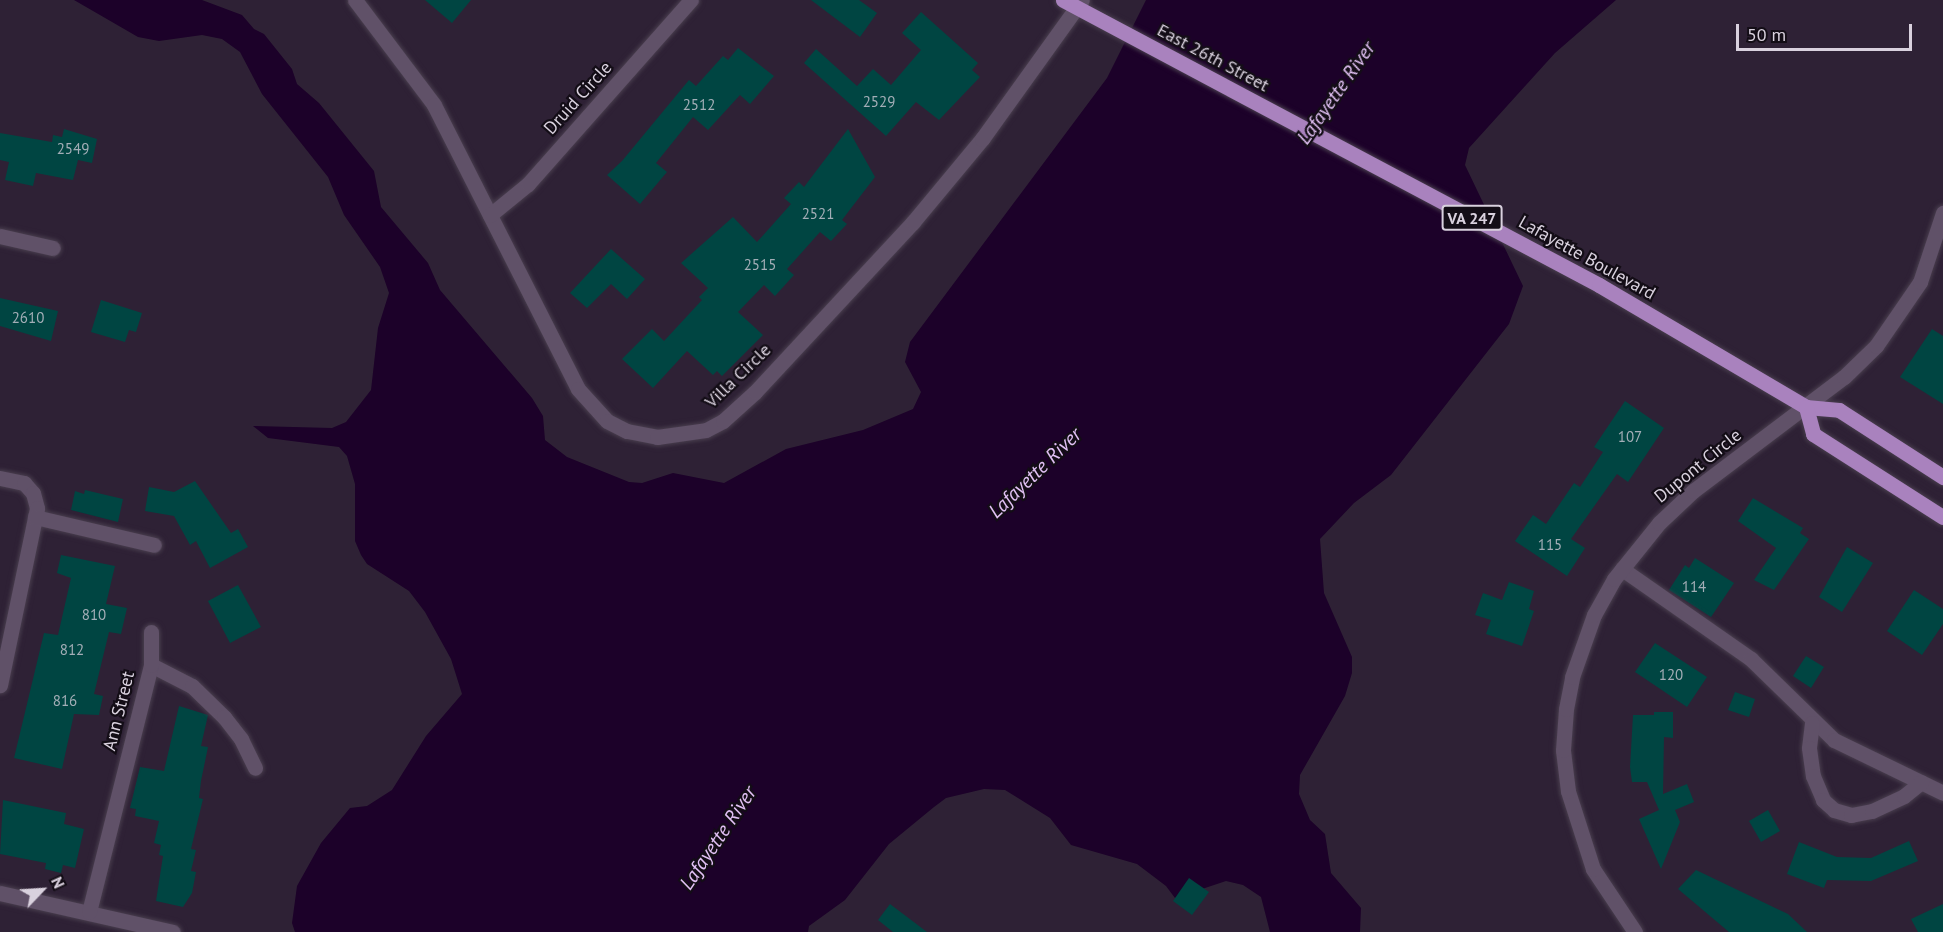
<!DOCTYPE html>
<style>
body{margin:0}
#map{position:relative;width:1943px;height:932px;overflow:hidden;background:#2e2135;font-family:"PT Sans",sans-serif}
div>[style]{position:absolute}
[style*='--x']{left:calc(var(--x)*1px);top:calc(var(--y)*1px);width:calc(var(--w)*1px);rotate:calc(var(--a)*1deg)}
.water>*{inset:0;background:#1c0129}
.building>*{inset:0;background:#004542}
.roads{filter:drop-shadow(0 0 2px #493e4e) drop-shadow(0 0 2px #493e4e)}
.minor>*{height:15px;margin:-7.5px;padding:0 7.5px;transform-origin:7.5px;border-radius:7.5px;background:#605168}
.major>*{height:15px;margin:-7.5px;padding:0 7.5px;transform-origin:7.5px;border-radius:7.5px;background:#a982be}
span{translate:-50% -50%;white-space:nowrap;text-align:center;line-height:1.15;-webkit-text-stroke:4.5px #130d16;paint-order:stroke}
.number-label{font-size:15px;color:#a3aeb7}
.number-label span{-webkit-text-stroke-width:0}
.shield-label span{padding:2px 4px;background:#130d16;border:2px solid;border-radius:4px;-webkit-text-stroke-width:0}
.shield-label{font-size:16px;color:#d9d1de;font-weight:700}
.street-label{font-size:18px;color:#d9d1de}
.water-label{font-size:20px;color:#e1c0f4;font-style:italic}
.north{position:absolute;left:12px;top:860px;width:60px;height:60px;-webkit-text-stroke:4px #130d16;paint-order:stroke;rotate:65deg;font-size:16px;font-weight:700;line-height:24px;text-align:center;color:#d9d1de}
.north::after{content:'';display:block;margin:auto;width:21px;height:27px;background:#d9d1de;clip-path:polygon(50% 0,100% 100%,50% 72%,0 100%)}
.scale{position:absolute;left:1736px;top:24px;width:176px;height:27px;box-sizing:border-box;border:3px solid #d9d1de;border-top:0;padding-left:8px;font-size:18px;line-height:21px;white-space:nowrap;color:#d9d1de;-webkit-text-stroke:4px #130d16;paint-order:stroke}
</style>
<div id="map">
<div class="water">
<div style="clip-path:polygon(74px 0,202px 0,242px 15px,254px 29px,264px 34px,292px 69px,297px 84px,319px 103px,374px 171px,381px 207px,428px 263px,440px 290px,532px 398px,543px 416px,545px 440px,567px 457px,629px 482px,642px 483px,673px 473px,724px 483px,786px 449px,863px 430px,913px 409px,921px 392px,905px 362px,910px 342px,1107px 78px,1146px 0,1616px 0,1555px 53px,1469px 148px,1465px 165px,1523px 286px,1509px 324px,1391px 475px,1354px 503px,1320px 539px,1324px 593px,1352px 657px,1352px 673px,1345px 696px,1300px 775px,1299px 794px,1310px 820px,1325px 834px,1331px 873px,1361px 908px,1360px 932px,1270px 932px,1261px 897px,1243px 885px,1226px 881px,1175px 898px,1166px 886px,1137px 864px,1071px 845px,1050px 818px,1005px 790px,984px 789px,946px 798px,934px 807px,889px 844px,845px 900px,809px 926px,808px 932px,295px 932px,292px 923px,297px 886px,321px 843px,350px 808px,367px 806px,392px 790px,426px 736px,462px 694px,451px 659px,425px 612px,409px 591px,367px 564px,361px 555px,355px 541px,355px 484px,347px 456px,339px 447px,268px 438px,253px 426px,332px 428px,346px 422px,371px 390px,378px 328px,389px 293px,380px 267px,344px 215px,328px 177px,262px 94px,240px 52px,222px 39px,202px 35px,159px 41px,138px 37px)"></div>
</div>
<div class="building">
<div style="clip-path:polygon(425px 0,471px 0,452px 23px)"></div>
<div style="clip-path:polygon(811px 0,859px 0,877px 13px,860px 37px)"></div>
<div style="clip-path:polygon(921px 12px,978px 63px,972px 70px,980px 77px,939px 120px,916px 102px,886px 136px,804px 63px,816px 49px,857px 86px,873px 69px,891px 85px,921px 50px,902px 33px)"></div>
<div style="clip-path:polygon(738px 48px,774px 76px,750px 104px,740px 95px,708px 130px,693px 117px,656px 163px,667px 172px,640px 204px,607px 175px,622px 161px,689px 80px,696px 86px,723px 56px,728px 60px)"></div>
<div style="clip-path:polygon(64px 129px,97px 139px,92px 163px,78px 160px,73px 180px,36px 173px,33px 186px,5px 180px,9px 162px,0 160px,0 133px,52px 142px,53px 135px,62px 137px)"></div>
<div style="clip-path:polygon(848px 129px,875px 177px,842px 220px,847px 224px,831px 241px,820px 232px,787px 269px,794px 275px,775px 296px,764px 285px,738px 312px,763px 335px,722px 376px,717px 371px,713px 375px,687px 351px,653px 388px,622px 359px,652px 329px,664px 341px,702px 300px,699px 297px,708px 288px,681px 263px,733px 217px,757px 242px,791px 204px,784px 198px,799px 182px,804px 187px)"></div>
<div style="clip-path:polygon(611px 249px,645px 279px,627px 299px,611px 284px,587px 308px,570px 293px)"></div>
<div style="clip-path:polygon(0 298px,58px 311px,51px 341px,0 326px)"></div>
<div style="clip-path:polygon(101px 300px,142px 313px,136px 332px,129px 330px,125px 342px,91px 332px)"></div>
<div style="clip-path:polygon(1932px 329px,1943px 336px,1943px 404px,1900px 377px)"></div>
<div style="clip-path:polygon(1625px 401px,1664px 428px,1628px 482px,1617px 474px,1571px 539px,1585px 548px,1567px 576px,1515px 541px,1533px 515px,1546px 524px,1574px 483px,1580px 487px,1603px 452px,1594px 447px)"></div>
<div style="clip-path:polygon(195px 481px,231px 533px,238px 529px,248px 547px,210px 568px,196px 541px,190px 545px,174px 516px,145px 511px,149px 487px,174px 492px)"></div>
<div style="clip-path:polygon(85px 490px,123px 499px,118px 522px,71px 510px,75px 491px,84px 494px)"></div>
<div style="clip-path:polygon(1753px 498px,1803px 528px,1800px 533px,1809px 539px,1774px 590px,1754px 580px,1776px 548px,1738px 521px)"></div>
<div style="clip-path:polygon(1847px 547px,1873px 563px,1842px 612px,1819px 597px)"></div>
<div style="clip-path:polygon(61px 555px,115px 566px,106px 604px,127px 608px,121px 634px,109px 632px,94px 694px,103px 696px,99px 715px,74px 714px,62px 769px,14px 758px,44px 633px,58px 635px,71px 578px,57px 573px)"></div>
<div style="clip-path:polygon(1695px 558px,1734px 583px,1711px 617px,1669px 590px,1685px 565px,1689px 568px)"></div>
<div style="clip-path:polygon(1509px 582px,1534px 591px,1529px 609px,1534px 611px,1522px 646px,1486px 634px,1491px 620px,1475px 615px,1483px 593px,1502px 600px)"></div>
<div style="clip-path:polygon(238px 585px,261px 627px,230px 643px,208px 601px)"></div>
<div style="clip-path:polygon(1914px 590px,1943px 609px,1943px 624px,1922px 655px,1887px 631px)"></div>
<div style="clip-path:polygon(1655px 643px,1707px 677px,1687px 707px,1635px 672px)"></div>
<div style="clip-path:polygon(1806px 656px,1824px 667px,1811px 688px,1793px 676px)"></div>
<div style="clip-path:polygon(1735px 692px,1755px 699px,1749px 717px,1728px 710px)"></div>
<div style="clip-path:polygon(179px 706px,208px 715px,201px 746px,208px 747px,201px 781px,199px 798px,203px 799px,191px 849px,196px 850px,191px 871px,196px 872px,192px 893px,183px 907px,156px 901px,163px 856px,159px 855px,161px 845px,154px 843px,159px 821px,135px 816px,136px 809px,130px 808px,140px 767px,164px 771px)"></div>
<div style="clip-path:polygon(1654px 712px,1673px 712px,1673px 738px,1664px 737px,1663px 794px,1687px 784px,1694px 802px,1675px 810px,1680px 822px,1661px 869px,1639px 819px,1659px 810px,1647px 782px,1632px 782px,1630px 767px,1633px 715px,1654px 715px)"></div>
<div style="clip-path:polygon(3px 800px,66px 813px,64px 824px,84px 829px,75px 868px,63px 865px,61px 873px,45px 869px,46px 863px,0 854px)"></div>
<div style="clip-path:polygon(1768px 810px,1780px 831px,1761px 842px,1749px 821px)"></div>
<div style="clip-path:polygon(1909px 841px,1918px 861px,1871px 881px,1827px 880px,1824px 888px,1787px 874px,1799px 842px,1837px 857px,1871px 858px)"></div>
<div style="clip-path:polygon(1696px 870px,1788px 914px,1807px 932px,1729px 932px,1678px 889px)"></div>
<div style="clip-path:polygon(1189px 878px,1209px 892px,1192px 915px,1173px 901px)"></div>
<div style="clip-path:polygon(890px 904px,927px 932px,893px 932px,878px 920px)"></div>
<div style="clip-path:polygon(1943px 904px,1943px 932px,1918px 932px,1911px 919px)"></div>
</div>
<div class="roads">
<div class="minor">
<div style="--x:355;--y:0;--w:131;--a:53"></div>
<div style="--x:434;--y:105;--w:318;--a:63.1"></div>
<div style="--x:578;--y:389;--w:43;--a:47.8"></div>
<div style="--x:607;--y:421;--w:22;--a:27"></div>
<div style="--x:627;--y:431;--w:31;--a:11"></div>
<div style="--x:657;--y:437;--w:49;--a:-8.1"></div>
<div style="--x:706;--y:430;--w:19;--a:-28"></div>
<div style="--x:723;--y:421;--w:43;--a:-42.2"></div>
<div style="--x:755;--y:392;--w:232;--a:-47.1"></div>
<div style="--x:913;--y:222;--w:108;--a:-50.3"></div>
<div style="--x:982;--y:139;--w:171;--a:-54.3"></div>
<div style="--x:490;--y:215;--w:49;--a:-39.2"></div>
<div style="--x:528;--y:184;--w:246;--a:-48.5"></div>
<div style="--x:0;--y:236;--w:54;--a:12.8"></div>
<div style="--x:0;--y:478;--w:25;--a:12"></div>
<div style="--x:24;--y:483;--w:13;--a:48"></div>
<div style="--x:33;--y:493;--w:16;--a:75"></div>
<div style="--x:37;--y:508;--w:181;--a:101.8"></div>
<div style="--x:35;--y:517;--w:122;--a:13.2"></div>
<div style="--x:1622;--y:569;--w:157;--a:34.9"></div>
<div style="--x:1751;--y:659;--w:116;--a:44.3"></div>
<div style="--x:1834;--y:740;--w:121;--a:25.9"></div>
<div style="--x:151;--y:665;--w:46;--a:27.1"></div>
<div style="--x:192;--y:686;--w:45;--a:44.1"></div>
<div style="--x:224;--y:717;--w:28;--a:52"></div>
<div style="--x:241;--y:739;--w:32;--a:64"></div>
<div style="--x:1812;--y:723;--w:25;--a:97"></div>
<div style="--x:1809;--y:748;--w:28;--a:82"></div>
<div style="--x:1813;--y:776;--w:26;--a:67"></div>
<div style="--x:1823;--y:800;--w:15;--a:42"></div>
<div style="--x:1834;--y:810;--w:18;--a:16"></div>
<div style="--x:1851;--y:815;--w:21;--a:-11"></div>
<div style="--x:1872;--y:811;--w:35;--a:-25"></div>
<div style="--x:1904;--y:796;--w:22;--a:-39"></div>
<div style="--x:0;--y:893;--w:177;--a:12.7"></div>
<div style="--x:89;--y:912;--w:255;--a:-75.9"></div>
<div style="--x:151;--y:665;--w:33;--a:-90"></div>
<div style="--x:1635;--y:932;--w:76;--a:-123.7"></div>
<div style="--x:1593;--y:869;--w:82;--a:-107.8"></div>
<div style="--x:1568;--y:791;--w:41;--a:-97"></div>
<div style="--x:1563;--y:750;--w:41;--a:-85.8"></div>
<div style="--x:1566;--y:709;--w:33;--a:-79"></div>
<div style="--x:1572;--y:677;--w:66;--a:-70.5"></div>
<div style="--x:1594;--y:615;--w:41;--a:-60.9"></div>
<div style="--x:1614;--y:579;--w:72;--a:-51.2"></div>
<div style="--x:1659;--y:523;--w:47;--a:-43.3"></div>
<div style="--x:1693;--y:491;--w:189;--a:-37.1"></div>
<div style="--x:1844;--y:377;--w:45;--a:-44.1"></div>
<div style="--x:1876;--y:346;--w:78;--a:-55.5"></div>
<div style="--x:1920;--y:282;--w:73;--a:-71.6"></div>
</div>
<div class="major">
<div style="--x:1063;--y:0;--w:607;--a:28"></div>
<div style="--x:1599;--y:285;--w:240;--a:30.5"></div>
<div style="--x:1806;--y:407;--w:33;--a:5"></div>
<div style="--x:1839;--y:410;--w:124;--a:32.8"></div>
<div style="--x:1806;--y:407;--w:28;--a:75"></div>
<div style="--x:1813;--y:434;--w:154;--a:32.6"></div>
</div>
</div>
<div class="number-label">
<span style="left:879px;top:102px">2529</span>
<span style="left:699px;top:105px">2512</span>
<span style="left:73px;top:149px">2549</span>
<span style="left:818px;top:214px">2521</span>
<span style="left:760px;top:265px">2515</span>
<span style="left:28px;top:318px">2610</span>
<span style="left:1630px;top:437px">107</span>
<span style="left:1550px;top:545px">115</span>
<span style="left:1694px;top:587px">114</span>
<span style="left:94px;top:615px">810</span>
<span style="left:72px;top:650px">812</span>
<span style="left:1671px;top:675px">120</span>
<span style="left:65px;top:701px">816</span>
</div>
<div class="shield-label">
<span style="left:1472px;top:218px">VA 247</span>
</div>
<div class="street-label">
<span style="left:1213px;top:58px;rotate:28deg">East 26th Street</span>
<span style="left:578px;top:98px;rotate:-48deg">Druid Circle</span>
<span style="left:1587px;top:258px;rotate:29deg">Lafayette Boulevard</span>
<span style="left:738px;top:376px;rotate:-44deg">Villa Circle</span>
<span style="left:1698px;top:466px;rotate:-39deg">Dupont Circle</span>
<span style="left:119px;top:711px;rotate:-76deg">Ann Street</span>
</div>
<div class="water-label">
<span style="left:1336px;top:93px;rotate:-55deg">Lafayette River</span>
<span style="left:1035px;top:473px;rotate:-44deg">Lafayette River</span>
<span style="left:718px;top:838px;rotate:-56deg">Lafayette River</span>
</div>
<div class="north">N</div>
<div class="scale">50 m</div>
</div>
